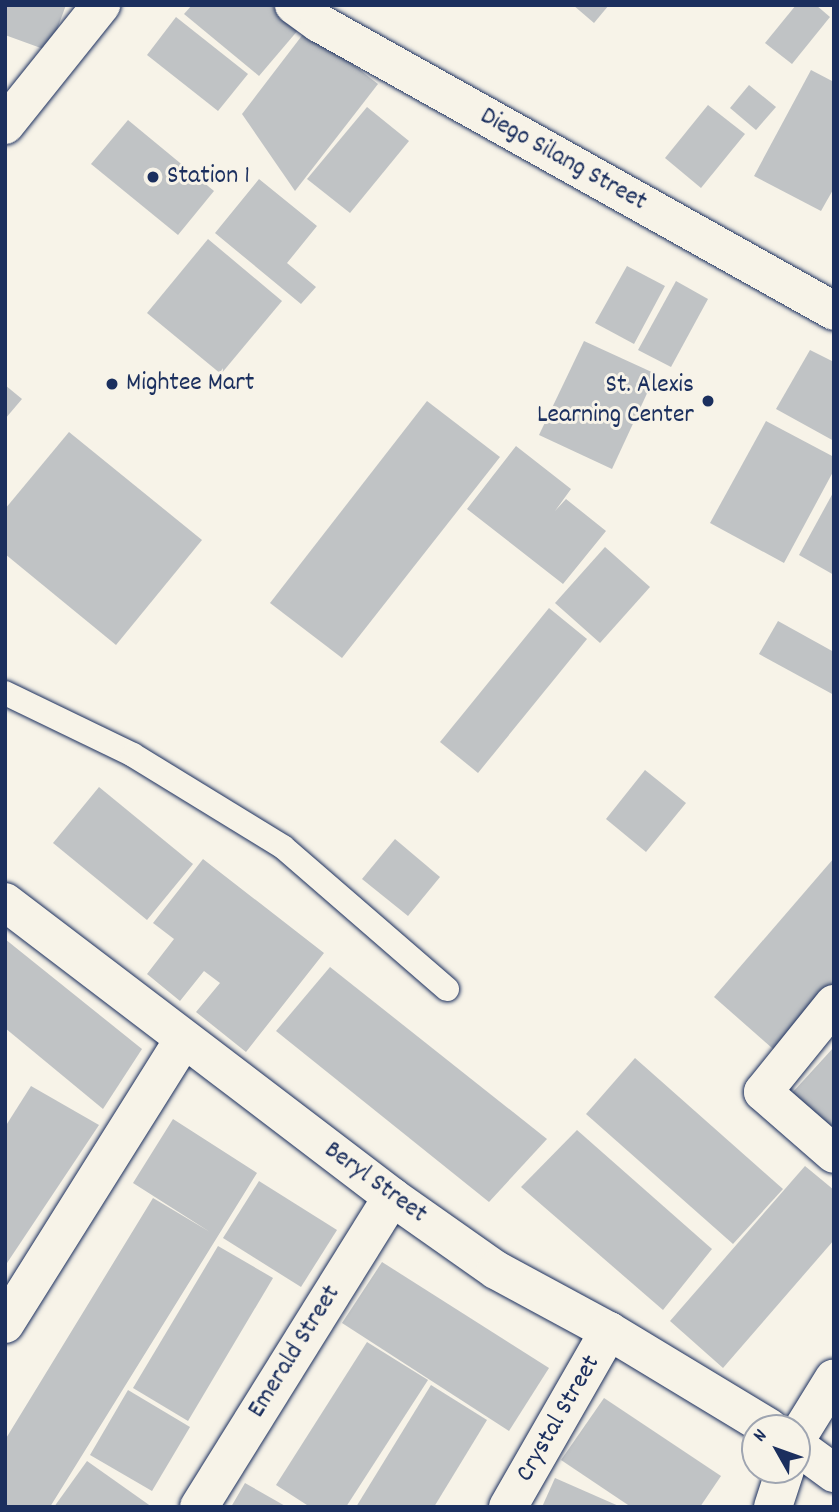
<!DOCTYPE html>
<style>
body{margin:0}
#map{position:relative;width:839px;height:1512px;overflow:hidden;background:#f7f3e8;font-family:Dekko,sans-serif}
div>[style]{position:absolute}
[style*='--x']{left:calc(var(--x)*1px);top:calc(var(--y)*1px);width:calc(var(--w)*1px);rotate:calc(var(--a)*1deg)}
.building>*{inset:0;background:#c0c3c5}
.roads{filter:drop-shadow(0 0 2px #1b2f5e) drop-shadow(0 0 2px #1b2f5e)}
.lane>*{height:24px;margin:-12px;padding:0 12px;transform-origin:12px;border-radius:12px;background:#f7f3e8}
.street>*{height:38px;margin:-19px;padding:0 19px;transform-origin:19px;border-radius:19px;background:#f7f3e8}
.secondary>*{height:38px;margin:-19px;padding:0 19px;transform-origin:19px;border-radius:19px;background:#f7f3e8}
.dots>*{width:19px;height:19px;translate:-50% -50%;box-sizing:border-box;border:4px solid #f7f3e8;border-radius:50%}
span{translate:-50% -50%;white-space:nowrap;text-align:center;line-height:1.15;-webkit-text-stroke:6px #f7f3e8;paint-order:stroke}
.street-label{font-size:26px;color:#1b2f5e}
.poi-label{font-size:26px;color:#1b2f5e}
.left{translate:0 -50%;text-align:left}
.right{translate:-100% -50%;text-align:right}
.frame{position:absolute;inset:0;border:7px solid #1b2f5e;pointer-events:none}
.north{position:absolute;left:741px;top:1414px;width:70px;height:70px;box-sizing:border-box;background:#f7f3e8;border:2px solid #9fa5b1;border-radius:50%;rotate:310deg;font-size:19px;font-weight:700;line-height:28px;text-align:center;color:#1b2f5e}
.north::after{content:'';display:block;margin:auto;width:24px;height:32px;background:#1b2f5e;clip-path:polygon(50% 0,100% 100%,50% 72%,0 100%)}
</style>
<div id="map">
<div class="building">
<div style="clip-path:polygon(5px 5px,66px 5px,49px 51px,5px 35px)"></div>
<div style="clip-path:polygon(192px 5px,271px 5px,299px 29px,259px 76px,184px 14px)"></div>
<div style="clip-path:polygon(573px 5px,609px 5px,594px 23px)"></div>
<div style="clip-path:polygon(796px 5px,816px 5px,830px 17px,792px 64px,765px 43px)"></div>
<div style="clip-path:polygon(176px 17px,248px 74px,218px 111px,147px 55px)"></div>
<div style="clip-path:polygon(307px 29px,378px 84px,295px 191px,242px 114px)"></div>
<div style="clip-path:polygon(811px 70px,834px 82px,834px 188px,821px 211px,754px 176px)"></div>
<div style="clip-path:polygon(749px 85px,776px 107px,756px 130px,730px 108px)"></div>
<div style="clip-path:polygon(708px 105px,745px 134px,701px 188px,665px 158px)"></div>
<div style="clip-path:polygon(367px 107px,409px 141px,350px 213px,307px 179px)"></div>
<div style="clip-path:polygon(128px 120px,214px 191px,178px 235px,91px 164px)"></div>
<div style="clip-path:polygon(259px 179px,317px 226px,287px 263px,316px 287px,301px 304px,215px 233px)"></div>
<div style="clip-path:polygon(208px 239px,282px 301px,221px 374px,147px 313px)"></div>
<div style="clip-path:polygon(627px 266px,665px 286px,634px 344px,595px 323px)"></div>
<div style="clip-path:polygon(676px 281px,708px 299px,671px 367px,638px 350px)"></div>
<div style="clip-path:polygon(584px 341px,656px 374px,612px 469px,539px 435px)"></div>
<div style="clip-path:polygon(810px 350px,834px 362px,834px 441px,776px 409px)"></div>
<div style="clip-path:polygon(5px 385px,22px 399px,5px 419px)"></div>
<div style="clip-path:polygon(427px 401px,500px 457px,342px 658px,270px 603px)"></div>
<div style="clip-path:polygon(766px 421px,834px 457px,834px 470px,784px 563px,710px 523px)"></div>
<div style="clip-path:polygon(69px 432px,202px 540px,116px 645px,5px 554px,5px 509px)"></div>
<div style="clip-path:polygon(516px 446px,571px 489px,555px 511px,566px 499px,606px 531px,563px 584px,467px 509px)"></div>
<div style="clip-path:polygon(834px 491px,834px 575px,799px 555px)"></div>
<div style="clip-path:polygon(605px 547px,650px 587px,600px 643px,555px 603px)"></div>
<div style="clip-path:polygon(549px 608px,587px 639px,478px 773px,440px 742px)"></div>
<div style="clip-path:polygon(778px 621px,834px 652px,834px 695px,759px 654px)"></div>
<div style="clip-path:polygon(645px 770px,686px 803px,646px 852px,606px 819px)"></div>
<div style="clip-path:polygon(99px 787px,193px 864px,147px 920px,53px 843px)"></div>
<div style="clip-path:polygon(395px 839px,440px 877px,408px 916px,362px 879px)"></div>
<div style="clip-path:polygon(834px 858px,834px 993px,780px 1055px,714px 997px)"></div>
<div style="clip-path:polygon(203px 859px,324px 953px,246px 1052px,196px 1012px,220px 983px,204px 971px,180px 1001px,147px 974px,174px 939px,153px 923px)"></div>
<div style="clip-path:polygon(5px 939px,142px 1049px,103px 1109px,5px 1028px)"></div>
<div style="clip-path:polygon(330px 967px,547px 1139px,489px 1202px,276px 1031px)"></div>
<div style="clip-path:polygon(834px 1047px,834px 1130px,792px 1093px)"></div>
<div style="clip-path:polygon(635px 1058px,783px 1189px,733px 1244px,586px 1114px)"></div>
<div style="clip-path:polygon(31px 1086px,99px 1125px,5px 1266px,5px 1127px)"></div>
<div style="clip-path:polygon(173px 1119px,257px 1173px,50px 1507px,5px 1507px,5px 1440px,153px 1198px,210px 1232px,133px 1183px)"></div>
<div style="clip-path:polygon(577px 1130px,712px 1249px,663px 1310px,521px 1187px)"></div>
<div style="clip-path:polygon(805px 1166px,834px 1190px,834px 1240px,723px 1368px,670px 1321px)"></div>
<div style="clip-path:polygon(259px 1181px,337px 1230px,301px 1287px,223px 1238px)"></div>
<div style="clip-path:polygon(218px 1246px,273px 1278px,188px 1421px,133px 1388px)"></div>
<div style="clip-path:polygon(382px 1262px,549px 1368px,509px 1431px,342px 1323px)"></div>
<div style="clip-path:polygon(367px 1342px,428px 1380px,346px 1507px,310px 1507px,276px 1485px)"></div>
<div style="clip-path:polygon(431px 1385px,487px 1420px,434px 1507px,356px 1507px)"></div>
<div style="clip-path:polygon(128px 1390px,190px 1427px,152px 1491px,90px 1455px)"></div>
<div style="clip-path:polygon(604px 1398px,721px 1476px,700px 1507px,631px 1507px,561px 1460px)"></div>
<div style="clip-path:polygon(87px 1461px,152px 1507px,54px 1507px)"></div>
<div style="clip-path:polygon(555px 1478px,621px 1507px,542px 1507px)"></div>
<div style="clip-path:polygon(245px 1483px,287px 1507px,231px 1507px)"></div>
</div>
<div class="roads">
<div class="lane">
<div style="--x:5;--y:693;--w:142;--a:25.8"></div>
<div style="--x:133;--y:755;--w:176;--a:31.5"></div>
<div style="--x:283;--y:847;--w:217;--a:40.9"></div>
</div>
<div class="street">
<div style="--x:5;--y:902;--w:487;--a:37.3"></div>
<div style="--x:392;--y:1197;--w:127;--a:35.1"></div>
<div style="--x:496;--y:1270;--w:128;--a:28.4"></div>
<div style="--x:609;--y:1331;--w:187;--a:31.2"></div>
<div style="--x:834;--y:1004;--w:113;--a:128.9"></div>
<div style="--x:763;--y:1092;--w:94;--a:41.1"></div>
<div style="--x:5;--y:1324;--w:335;--a:-57.9"></div>
<div style="--x:797;--y:1438;--w:70;--a:-58.3"></div>
<div style="--x:797;--y:1446;--w:46;--a:36.1"></div>
<div style="--x:199;--y:1507;--w:365;--a:-58.1"></div>
<div style="--x:508;--y:1507;--w:203;--a:-60.2"></div>
<div style="--x:773;--y:1507;--w:39;--a:-72"></div>
</div>
<div class="secondary">
<div style="--x:294;--y:5;--w:31;--a:36"></div>
<div style="--x:319;--y:23;--w:590;--a:29.21"></div>
<div style="--x:5;--y:125;--w:154;--a:-51.3"></div>
</div>
</div>
<div class="dots">
<div style="left:153px;top:177px;background:#1b2f5e"></div>
<div style="left:112px;top:384px;background:#1b2f5e"></div>
<div style="left:708px;top:401px;background:#1b2f5e"></div>
</div>
<div class="street-label">
<span style="left:563px;top:160px;rotate:29deg">Diego Silang Street</span>
<span style="left:375px;top:1183px;rotate:36deg">Beryl Street</span>
<span style="left:295px;top:1352px;rotate:-58deg">Emerald Street</span>
<span style="left:559px;top:1419px;rotate:-60deg">Crystal Street</span>
</div>
<div class="poi-label">
<span class="left" style="left:167px;top:177px">Station 1</span>
<span class="left" style="left:126px;top:384px">Mightee Mart</span>
<span class="right" style="left:694px;top:401px">St. Alexis<br>Learning Center</span>
</div>
<div class="frame"></div>
<div class="north">N</div>
</div>
